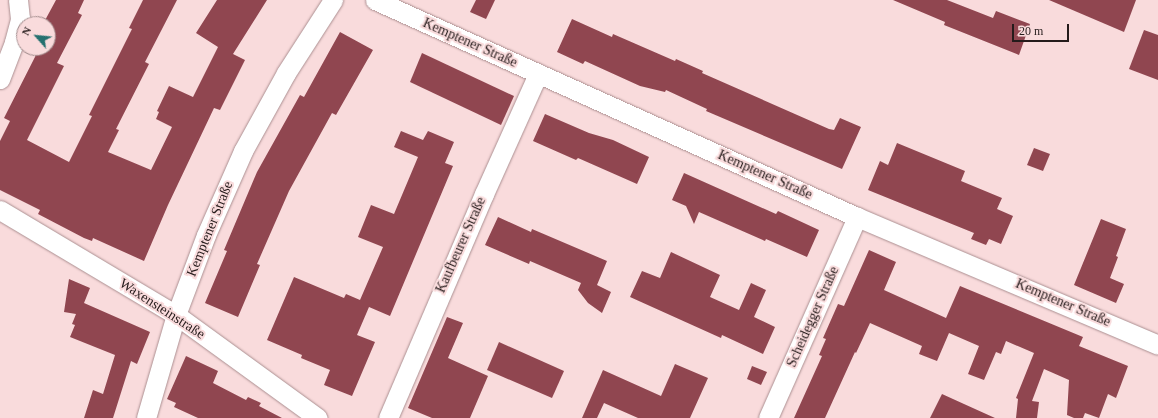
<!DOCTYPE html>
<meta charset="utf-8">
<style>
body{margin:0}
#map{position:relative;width:1158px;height:418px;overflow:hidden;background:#f9dbdc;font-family:"Times New Roman",serif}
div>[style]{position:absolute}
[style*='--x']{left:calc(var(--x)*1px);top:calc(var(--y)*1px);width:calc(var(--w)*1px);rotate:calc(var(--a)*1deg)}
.building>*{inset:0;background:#904650}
.roads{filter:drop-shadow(0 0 1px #ab8f91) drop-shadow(0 0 1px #ab8f91)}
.minor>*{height:19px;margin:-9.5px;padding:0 9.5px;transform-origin:9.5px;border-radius:9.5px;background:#fff}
span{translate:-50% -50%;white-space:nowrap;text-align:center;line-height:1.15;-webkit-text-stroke:4px #f9dbdc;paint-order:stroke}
.street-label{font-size:14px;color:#251b1b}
.north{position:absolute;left:16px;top:16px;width:40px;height:40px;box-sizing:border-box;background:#f9dbdc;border:1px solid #a48e8f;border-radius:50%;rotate:297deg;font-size:11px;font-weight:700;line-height:16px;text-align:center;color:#251b1b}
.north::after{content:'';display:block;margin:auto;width:14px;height:18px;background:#25706f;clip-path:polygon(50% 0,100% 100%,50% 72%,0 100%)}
.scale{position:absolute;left:1012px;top:24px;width:57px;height:18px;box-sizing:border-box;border:2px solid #251b1b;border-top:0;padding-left:5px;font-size:12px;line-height:14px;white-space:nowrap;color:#251b1b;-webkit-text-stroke:3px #f9dbdc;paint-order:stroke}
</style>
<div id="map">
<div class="building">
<div style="clip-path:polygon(56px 0,84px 0,78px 13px,82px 15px,57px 63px,64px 66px,27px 140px,69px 162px,92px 116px,89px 115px,132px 29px,129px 28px,143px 0,177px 0,145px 62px,149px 64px,116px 129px,119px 130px,108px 152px,151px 170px,172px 127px,156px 119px,159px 112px,157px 111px,169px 86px,193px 97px,218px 47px,196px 33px,217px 0,267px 0,233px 54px,245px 60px,220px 110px,214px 108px,168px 205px,144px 261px,93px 238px,92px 241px,84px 238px,38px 214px,40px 210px,0 190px,0 141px,10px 121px,4px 118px,37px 53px,30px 50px,31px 48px,48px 48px,48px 24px,43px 24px)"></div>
<div style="clip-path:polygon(476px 0,495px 0,486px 19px,470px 12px)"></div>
<div style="clip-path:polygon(893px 0,947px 0,993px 18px,996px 11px,1030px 24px,1019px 55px,944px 25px,945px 22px)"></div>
<div style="clip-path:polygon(1049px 0,1136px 0,1124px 32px)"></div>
<div style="clip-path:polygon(572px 19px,612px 37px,613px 34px,675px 61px,676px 59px,703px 71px,702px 73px,829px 129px,834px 130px,840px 118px,861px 127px,842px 169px,706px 111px,707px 109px,666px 90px,665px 92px,640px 86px,585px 61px,583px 64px,557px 52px)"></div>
<div style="clip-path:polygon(1144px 30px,1158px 35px,1158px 80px,1129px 69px)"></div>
<div style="clip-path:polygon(340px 32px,373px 50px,336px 115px,332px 113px,289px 191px,257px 264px,260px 265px,238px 317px,205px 303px,227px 251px,224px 250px,257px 172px,300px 95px,304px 97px)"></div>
<div style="clip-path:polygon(422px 53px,514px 96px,501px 125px,410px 82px)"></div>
<div style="clip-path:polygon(545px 114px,589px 133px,613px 140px,649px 157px,637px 184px,578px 158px,576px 160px,533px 141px)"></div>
<div style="clip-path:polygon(401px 131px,423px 140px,428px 131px,454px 142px,445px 163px,453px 166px,390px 316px,369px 307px,357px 335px,375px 342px,352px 396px,324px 385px,330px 370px,301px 358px,302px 355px,267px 340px,294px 277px,344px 298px,346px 294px,360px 300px,383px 247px,358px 237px,371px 205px,394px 214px,418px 157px,394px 147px)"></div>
<div style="clip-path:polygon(897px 143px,965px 171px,961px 181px,1002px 198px,997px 209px,1013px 216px,1001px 244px,989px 239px,986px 245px,971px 239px,974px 233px,868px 190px,880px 161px,888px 165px)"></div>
<div style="clip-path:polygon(1034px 148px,1050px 154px,1043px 171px,1027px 165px)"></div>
<div style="clip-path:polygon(684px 173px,776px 214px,778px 211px,819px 230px,807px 257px,766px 239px,765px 241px,699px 212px,694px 224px,686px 206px,672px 200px)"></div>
<div style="clip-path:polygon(498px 217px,531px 232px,532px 229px,607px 261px,597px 285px,611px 292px,602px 313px,588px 303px,578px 290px,581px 283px,530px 261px,529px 264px,485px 245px)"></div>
<div style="clip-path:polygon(1101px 219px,1126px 229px,1116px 256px,1118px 257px,1110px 278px,1124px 284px,1116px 303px,1074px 285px)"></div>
<div style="clip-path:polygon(869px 250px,896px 262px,884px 290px,946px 318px,960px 286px,1083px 337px,1079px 346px,1128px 366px,1116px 398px,1108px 394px,1099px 418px,1085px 413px,1083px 418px,1074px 418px,1067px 415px,1069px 380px,1044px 369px,1032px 401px,1039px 402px,1037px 418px,1016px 418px,1018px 399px,1016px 398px,1034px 353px,1006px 341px,1001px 354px,996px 352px,984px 380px,968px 374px,979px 346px,949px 333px,937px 361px,919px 354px,922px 346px,870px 323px,856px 353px,855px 352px,825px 418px,794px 418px,822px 356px,819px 355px,826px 339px,823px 338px,838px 304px,844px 306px)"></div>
<div style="clip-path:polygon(671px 252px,720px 275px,710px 297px,739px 310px,751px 283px,766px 290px,754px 317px,775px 327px,763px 354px,722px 335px,721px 338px,630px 297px,642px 271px,660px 278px)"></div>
<div style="clip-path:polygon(69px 279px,90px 288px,84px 303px,150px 332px,137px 364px,131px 361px,113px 418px,84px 418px,93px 390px,103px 394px,115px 355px,70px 337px,75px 325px,72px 324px,76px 314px,64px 312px)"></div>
<div style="clip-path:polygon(447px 317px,463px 323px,448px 358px,488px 376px,470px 418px,432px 418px,408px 408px)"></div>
<div style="clip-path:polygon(499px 342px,564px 371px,552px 398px,487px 370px)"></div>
<div style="clip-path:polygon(186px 356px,218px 371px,213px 383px,246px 400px,248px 397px,261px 403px,259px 406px,282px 418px,198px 418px,174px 407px,176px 403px,167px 399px)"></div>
<div style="clip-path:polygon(675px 364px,708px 378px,690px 418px,638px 418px,604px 403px,597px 418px,582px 418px,603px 370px,661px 396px)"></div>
<div style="clip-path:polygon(752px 366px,767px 372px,761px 385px,747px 379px)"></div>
<div style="clip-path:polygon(942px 394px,964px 404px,995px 418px,930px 418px)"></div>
</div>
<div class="roads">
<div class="minor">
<div style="--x:375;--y:0;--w:529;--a:24.24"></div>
<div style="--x:857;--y:217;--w:327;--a:23"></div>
<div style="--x:0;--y:79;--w:40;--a:-69"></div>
<div style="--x:14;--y:42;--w:24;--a:-75"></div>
<div style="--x:20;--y:19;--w:19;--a:-96"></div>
<div style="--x:0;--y:210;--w:205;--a:30.8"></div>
<div style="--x:176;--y:315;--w:175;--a:36"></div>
<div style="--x:146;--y:418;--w:107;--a:-73.8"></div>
<div style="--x:176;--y:315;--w:85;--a:-69.4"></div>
<div style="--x:206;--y:235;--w:92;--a:-66.2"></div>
<div style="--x:243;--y:151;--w:89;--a:-61.1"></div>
<div style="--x:286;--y:73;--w:87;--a:-57.2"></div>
<div style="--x:388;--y:418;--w:244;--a:-66.8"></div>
<div style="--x:484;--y:194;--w:132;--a:-65.8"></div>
<div style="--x:768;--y:418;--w:220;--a:-66.1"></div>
</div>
</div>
<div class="street-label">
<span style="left:470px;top:43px;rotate:24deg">Kemptener Straße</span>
<span style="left:765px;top:175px;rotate:24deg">Kemptener Straße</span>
<span style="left:210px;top:229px;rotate:-68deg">Kemptener Straße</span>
<span style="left:461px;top:245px;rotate:-66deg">Kaufbeurer Straße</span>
<span style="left:1063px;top:303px;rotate:23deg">Kemptener Straße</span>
<span style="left:162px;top:309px;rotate:33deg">Waxensteinstraße</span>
<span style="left:813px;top:317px;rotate:-66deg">Scheidegger Straße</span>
</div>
<div class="north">N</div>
<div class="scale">20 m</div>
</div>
